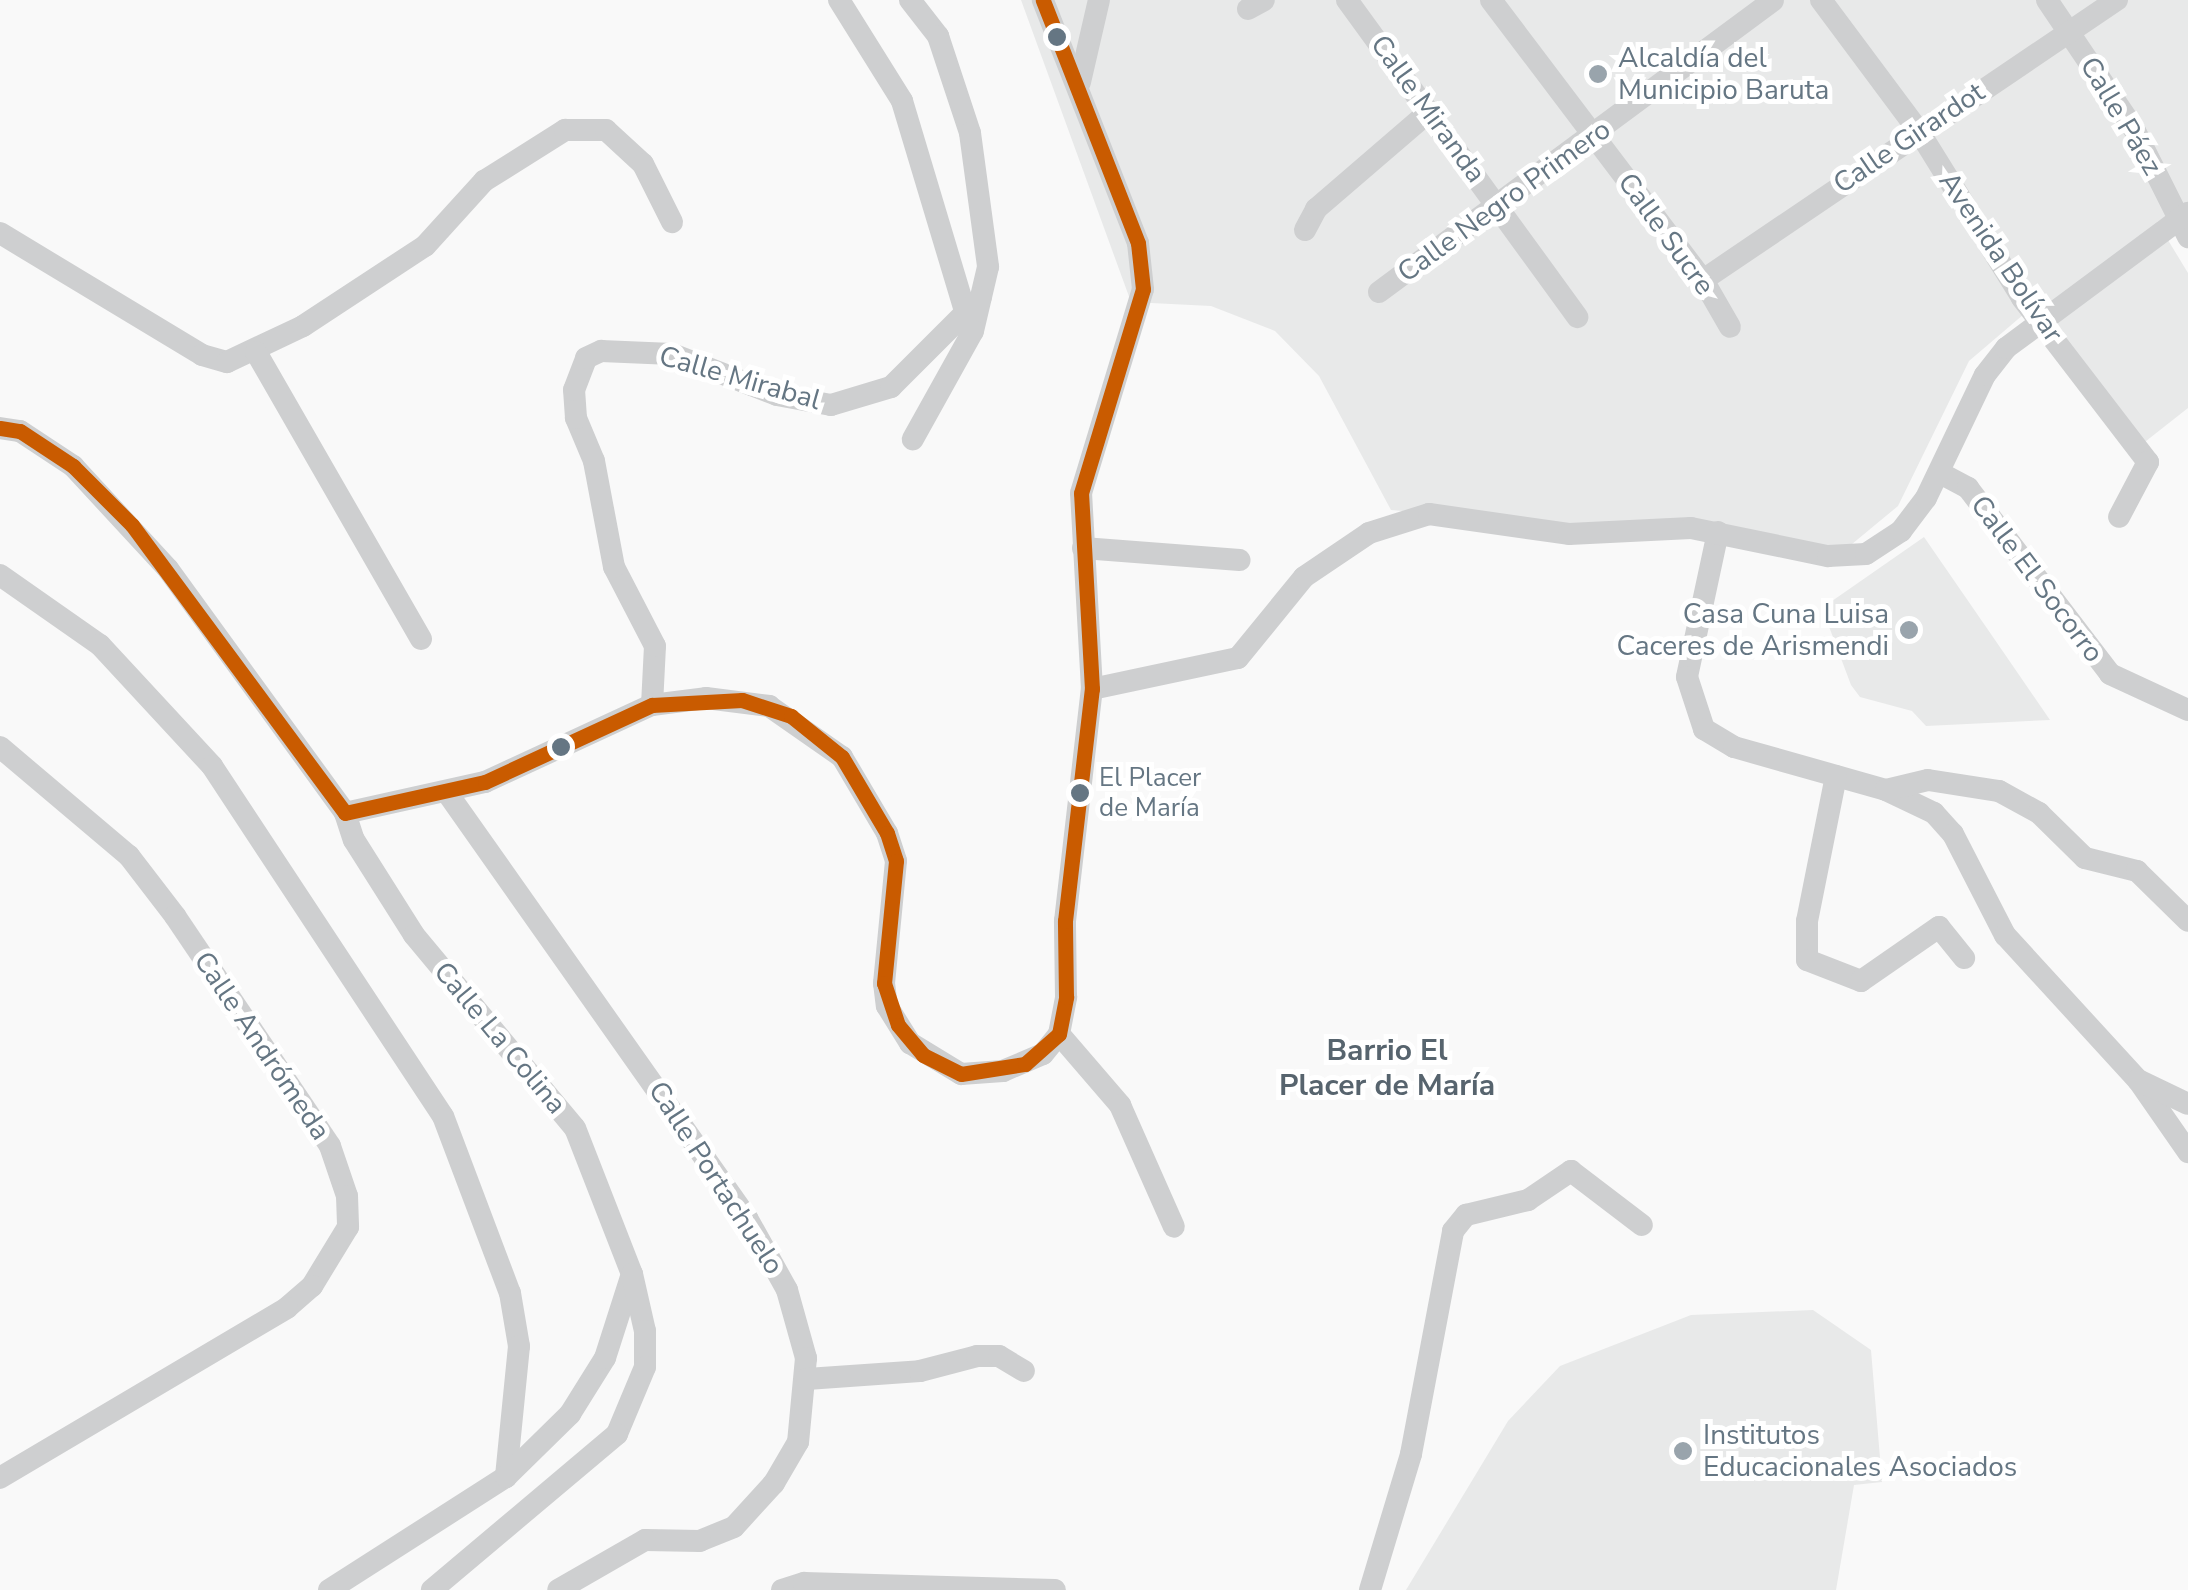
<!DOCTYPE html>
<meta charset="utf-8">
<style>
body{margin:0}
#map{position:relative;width:2188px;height:1590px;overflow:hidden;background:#f9f9f9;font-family:"Nunito Sans",sans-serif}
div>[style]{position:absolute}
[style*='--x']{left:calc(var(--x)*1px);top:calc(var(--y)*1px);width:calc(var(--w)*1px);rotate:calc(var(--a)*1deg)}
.built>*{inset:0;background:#e8e9e9}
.minor>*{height:22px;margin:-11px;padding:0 11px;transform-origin:11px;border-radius:11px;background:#cecfd0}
.bus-1>*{height:15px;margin:-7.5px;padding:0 7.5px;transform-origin:7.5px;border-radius:7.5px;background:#c95b00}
.dots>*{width:28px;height:28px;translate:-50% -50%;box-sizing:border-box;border:5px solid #fff;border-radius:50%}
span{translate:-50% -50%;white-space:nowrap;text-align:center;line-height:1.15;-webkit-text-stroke:10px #fff;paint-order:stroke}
.bus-label{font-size:26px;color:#657683}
.left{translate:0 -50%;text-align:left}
.poi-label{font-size:28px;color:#657683}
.right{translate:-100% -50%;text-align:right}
.street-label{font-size:28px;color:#657683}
.neighbourhood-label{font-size:30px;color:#57646e;font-weight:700}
</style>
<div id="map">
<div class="built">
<div style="clip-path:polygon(1021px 0,2188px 0,2188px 203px,2157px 222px,2188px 273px,2188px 408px,2141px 445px,2037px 303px,1969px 361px,1898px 506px,1846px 549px,1391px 510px,1319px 376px,1275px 331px,1211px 306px,1131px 302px)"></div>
<div style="clip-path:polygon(1924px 537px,2004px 653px,2050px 720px,1926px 726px,1912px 711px,1860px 697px,1851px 685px,1822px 608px)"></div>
<div style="clip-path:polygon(1813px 1310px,1871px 1350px,1882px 1482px,1854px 1485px,1836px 1590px,1406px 1590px,1508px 1421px,1560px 1366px,1691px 1315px)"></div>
</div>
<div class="minor">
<div style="--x:839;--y:0;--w:119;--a:58"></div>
<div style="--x:902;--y:101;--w:222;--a:73.3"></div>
<div style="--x:910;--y:0;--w:46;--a:52.1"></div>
<div style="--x:938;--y:36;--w:102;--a:71.7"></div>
<div style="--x:970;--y:133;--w:135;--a:82.3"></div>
<div style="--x:988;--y:267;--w:66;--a:103.2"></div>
<div style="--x:973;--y:331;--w:124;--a:119.1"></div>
<div style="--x:1347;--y:0;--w:392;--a:54"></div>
<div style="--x:1491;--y:0;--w:351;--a:52.9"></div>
<div style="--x:1703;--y:280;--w:54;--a:60.1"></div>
<div style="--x:1821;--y:0;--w:162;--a:53.3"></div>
<div style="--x:1918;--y:130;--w:198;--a:58.2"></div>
<div style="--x:2022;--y:298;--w:207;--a:52.5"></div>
<div style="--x:2148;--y:462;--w:62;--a:117.8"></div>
<div style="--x:2047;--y:0;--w:156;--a:56"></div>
<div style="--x:2134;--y:129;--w:121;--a:63.4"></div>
<div style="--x:1248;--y:9;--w:18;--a:-29"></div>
<div style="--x:1080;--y:82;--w:84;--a:-77"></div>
<div style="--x:1305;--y:230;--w:24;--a:-62"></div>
<div style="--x:1316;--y:209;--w:150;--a:-40.7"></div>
<div style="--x:0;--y:233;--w:236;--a:31.1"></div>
<div style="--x:202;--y:355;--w:26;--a:16"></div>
<div style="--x:227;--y:362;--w:84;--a:-25.3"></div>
<div style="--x:303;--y:326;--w:146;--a:-33.3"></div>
<div style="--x:425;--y:246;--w:88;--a:-47.8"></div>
<div style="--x:484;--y:181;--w:96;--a:-32.2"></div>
<div style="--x:565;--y:130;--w:41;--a:0"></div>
<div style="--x:606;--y:130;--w:50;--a:42.6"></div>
<div style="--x:643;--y:164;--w:65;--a:63.4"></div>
<div style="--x:1703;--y:280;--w:500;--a:-34.1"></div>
<div style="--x:1379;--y:292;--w:490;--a:-36.5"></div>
<div style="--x:256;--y:352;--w:331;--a:60.1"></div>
<div style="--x:0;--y:428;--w:20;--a:9"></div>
<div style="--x:20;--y:431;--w:64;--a:33.4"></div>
<div style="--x:73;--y:466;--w:140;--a:47.3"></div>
<div style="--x:168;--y:569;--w:301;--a:54"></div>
<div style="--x:345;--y:813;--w:28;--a:72"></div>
<div style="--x:354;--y:840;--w:112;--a:57.7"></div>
<div style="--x:414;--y:935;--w:251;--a:50.2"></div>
<div style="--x:575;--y:1128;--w:157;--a:68.7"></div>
<div style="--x:1940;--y:473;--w:32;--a:28"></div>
<div style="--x:1968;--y:488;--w:234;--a:52.6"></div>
<div style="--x:2110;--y:674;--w:86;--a:24.8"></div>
<div style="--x:1718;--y:532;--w:148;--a:102.1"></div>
<div style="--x:1687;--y:677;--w:55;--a:71.9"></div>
<div style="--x:1704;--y:729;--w:35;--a:31"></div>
<div style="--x:1734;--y:747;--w:158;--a:15.8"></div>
<div style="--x:1886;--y:790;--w:53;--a:25.6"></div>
<div style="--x:1934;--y:813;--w:28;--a:48"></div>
<div style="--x:1953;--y:834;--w:114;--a:62.8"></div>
<div style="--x:2005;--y:935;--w:197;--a:47.5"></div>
<div style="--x:2138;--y:1080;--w:88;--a:55.2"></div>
<div style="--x:1083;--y:548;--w:157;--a:4.4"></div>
<div style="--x:0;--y:575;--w:122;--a:35"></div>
<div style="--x:100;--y:645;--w:165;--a:47.2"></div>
<div style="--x:212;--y:766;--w:419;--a:56.6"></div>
<div style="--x:443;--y:1116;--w:189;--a:69.3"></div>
<div style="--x:510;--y:1293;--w:54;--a:80.4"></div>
<div style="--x:519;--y:1346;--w:132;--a:95.7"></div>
<div style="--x:1092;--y:689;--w:149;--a:-12"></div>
<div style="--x:1238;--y:658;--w:104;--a:-50.8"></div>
<div style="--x:1304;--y:577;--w:78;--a:-34.1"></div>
<div style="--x:1369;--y:533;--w:63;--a:-17.6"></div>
<div style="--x:1429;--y:514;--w:141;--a:8.1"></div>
<div style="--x:1569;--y:534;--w:122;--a:-2.8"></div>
<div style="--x:1691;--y:528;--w:140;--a:11.6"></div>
<div style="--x:1828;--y:556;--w:38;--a:-3"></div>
<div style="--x:1866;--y:554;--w:42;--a:-33.3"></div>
<div style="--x:1901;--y:531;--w:41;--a:-52.9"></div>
<div style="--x:1926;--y:498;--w:136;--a:-64.4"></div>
<div style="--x:1985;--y:375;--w:34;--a:-52"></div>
<div style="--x:2006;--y:348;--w:227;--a:-36.6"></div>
<div style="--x:652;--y:705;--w:59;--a:-87.1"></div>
<div style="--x:655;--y:646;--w:89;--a:-117.4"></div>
<div style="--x:614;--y:567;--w:108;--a:-100.7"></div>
<div style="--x:594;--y:461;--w:47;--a:-112.7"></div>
<div style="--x:576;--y:418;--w:28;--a:-94"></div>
<div style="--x:574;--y:390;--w:34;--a:-69"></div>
<div style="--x:586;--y:358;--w:17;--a:-25"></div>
<div style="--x:601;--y:351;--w:71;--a:2.4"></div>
<div style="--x:672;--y:354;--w:113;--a:21.3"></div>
<div style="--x:777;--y:395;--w:55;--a:10.5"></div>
<div style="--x:831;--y:405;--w:63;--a:-16.7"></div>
<div style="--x:891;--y:387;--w:127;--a:-45"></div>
<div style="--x:0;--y:747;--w:169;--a:40.2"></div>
<div style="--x:129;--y:856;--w:76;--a:52.5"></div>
<div style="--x:175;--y:916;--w:277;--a:56"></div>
<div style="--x:330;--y:1146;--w:53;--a:71.2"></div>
<div style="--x:347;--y:1196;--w:31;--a:88"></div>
<div style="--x:348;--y:1227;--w:69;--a:121.4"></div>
<div style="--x:312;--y:1286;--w:33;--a:139"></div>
<div style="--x:287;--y:1308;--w:334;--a:149.4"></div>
<div style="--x:1836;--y:776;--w:148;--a:101.3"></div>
<div style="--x:1807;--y:921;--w:39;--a:90"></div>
<div style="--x:1807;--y:960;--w:58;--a:21.3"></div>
<div style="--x:1861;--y:981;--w:95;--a:-34.7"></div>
<div style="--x:1939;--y:927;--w:40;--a:51"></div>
<div style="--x:1886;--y:790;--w:43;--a:-13.4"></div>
<div style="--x:1928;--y:780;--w:72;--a:8.8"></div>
<div style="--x:1999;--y:791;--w:46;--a:28.8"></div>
<div style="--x:2039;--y:813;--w:64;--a:44.4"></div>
<div style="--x:2085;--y:858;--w:54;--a:14"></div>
<div style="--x:2137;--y:871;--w:71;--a:44.4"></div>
<div style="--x:448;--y:794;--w:519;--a:54.81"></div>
<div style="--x:747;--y:1218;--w:82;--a:60.9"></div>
<div style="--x:787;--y:1290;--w:71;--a:74.4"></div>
<div style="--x:806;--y:1358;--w:84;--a:95.4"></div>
<div style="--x:798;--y:1442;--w:48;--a:120.3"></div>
<div style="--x:774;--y:1483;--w:59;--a:132.3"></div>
<div style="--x:734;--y:1527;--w:37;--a:158"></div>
<div style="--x:700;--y:1541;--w:55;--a:-179"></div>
<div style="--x:645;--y:1540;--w:100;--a:150.1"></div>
<div style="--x:345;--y:813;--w:143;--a:-12.5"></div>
<div style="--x:485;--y:782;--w:184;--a:-24.8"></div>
<div style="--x:652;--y:705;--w:54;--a:-7.4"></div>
<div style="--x:706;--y:698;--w:64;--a:7.2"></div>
<div style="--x:769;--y:706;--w:89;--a:34.9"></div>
<div style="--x:842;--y:757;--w:88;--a:59.4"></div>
<div style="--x:887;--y:833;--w:29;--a:72"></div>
<div style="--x:896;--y:861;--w:123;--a:95.6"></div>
<div style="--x:884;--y:983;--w:23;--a:83"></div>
<div style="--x:887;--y:1006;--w:44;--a:58.1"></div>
<div style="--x:910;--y:1043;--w:60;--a:31.3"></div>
<div style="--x:961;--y:1074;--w:42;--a:-4.1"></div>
<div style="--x:1003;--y:1071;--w:43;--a:-23"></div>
<div style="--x:1043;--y:1054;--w:26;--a:-51"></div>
<div style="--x:1059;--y:1034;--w:38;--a:-79"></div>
<div style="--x:1066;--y:997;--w:76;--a:-90.8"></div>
<div style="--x:1065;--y:921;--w:234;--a:-83.4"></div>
<div style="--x:1092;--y:689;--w:196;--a:-93.2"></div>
<div style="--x:1081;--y:493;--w:213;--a:-73.1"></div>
<div style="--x:1143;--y:289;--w:46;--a:-96.2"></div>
<div style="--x:1138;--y:243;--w:261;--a:-111.4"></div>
<div style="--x:1059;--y:1034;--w:94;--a:49.3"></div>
<div style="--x:1120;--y:1105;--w:133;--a:66.1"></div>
<div style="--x:2138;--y:1080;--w:55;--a:25.6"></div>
<div style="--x:807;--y:1379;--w:113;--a:-4"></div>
<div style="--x:920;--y:1371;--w:59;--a:-14.7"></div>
<div style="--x:977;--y:1356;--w:22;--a:0"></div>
<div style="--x:999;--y:1356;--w:29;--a:31"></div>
<div style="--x:329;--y:1590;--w:210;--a:-32.6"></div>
<div style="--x:506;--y:1477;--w:90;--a:-44.5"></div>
<div style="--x:570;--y:1414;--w:66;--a:-58"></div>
<div style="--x:605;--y:1358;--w:88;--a:-72.2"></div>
<div style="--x:632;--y:1274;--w:58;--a:77.2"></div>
<div style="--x:645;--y:1331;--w:36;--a:90"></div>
<div style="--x:645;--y:1367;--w:73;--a:112.7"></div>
<div style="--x:617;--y:1434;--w:242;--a:139.9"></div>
<div style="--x:782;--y:1590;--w:23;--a:-18"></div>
<div style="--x:804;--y:1583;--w:251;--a:1.6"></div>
<div style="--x:1370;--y:1590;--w:142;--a:-73.2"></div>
<div style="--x:1411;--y:1454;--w:227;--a:-79.3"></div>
<div style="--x:1453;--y:1231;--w:21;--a:-51"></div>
<div style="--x:1466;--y:1215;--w:64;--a:-13.6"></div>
<div style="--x:1528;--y:1200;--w:52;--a:-34"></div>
<div style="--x:1571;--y:1171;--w:89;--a:37.3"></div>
</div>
<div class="bus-1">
<div style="--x:0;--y:428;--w:20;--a:9"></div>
<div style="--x:20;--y:431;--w:64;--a:33.4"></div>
<div style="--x:73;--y:466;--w:83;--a:45"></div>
<div style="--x:132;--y:525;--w:358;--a:53.5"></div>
<div style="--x:345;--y:813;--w:143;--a:-12.5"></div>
<div style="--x:485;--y:782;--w:184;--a:-24.8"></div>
<div style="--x:652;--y:705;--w:90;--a:-3.2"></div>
<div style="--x:742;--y:700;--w:52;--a:18.1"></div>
<div style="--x:791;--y:716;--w:65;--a:38.8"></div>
<div style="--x:842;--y:757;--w:88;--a:59.4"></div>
<div style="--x:887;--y:833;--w:29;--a:72"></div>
<div style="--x:896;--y:861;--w:123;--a:95.6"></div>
<div style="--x:884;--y:983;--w:44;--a:71.6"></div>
<div style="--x:898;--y:1025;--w:39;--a:50"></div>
<div style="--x:923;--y:1055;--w:42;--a:26.6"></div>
<div style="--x:961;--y:1074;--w:65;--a:-8.9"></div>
<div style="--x:1025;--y:1064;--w:45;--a:-41.4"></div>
<div style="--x:1059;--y:1034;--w:38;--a:-79"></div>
<div style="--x:1066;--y:997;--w:76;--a:-90.8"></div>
<div style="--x:1065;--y:921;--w:234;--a:-83.4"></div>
<div style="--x:1092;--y:689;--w:196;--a:-93.2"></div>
<div style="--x:1081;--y:493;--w:213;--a:-73.1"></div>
<div style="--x:1143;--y:289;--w:46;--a:-96.2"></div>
<div style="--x:1138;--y:243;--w:261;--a:-111.4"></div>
</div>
<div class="dots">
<div style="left:1057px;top:37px;background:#657683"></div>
<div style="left:1598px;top:74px;background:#99a4ac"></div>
<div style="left:1909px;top:630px;background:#99a4ac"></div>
<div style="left:561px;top:747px;background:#657683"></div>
<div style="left:1080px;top:793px;background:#657683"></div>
<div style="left:1683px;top:1451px;background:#99a4ac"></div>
</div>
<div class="bus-label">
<span class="left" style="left:1099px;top:793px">El Placer<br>de María</span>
</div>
<div class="poi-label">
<span class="left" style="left:1618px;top:74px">Alcaldía del<br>Municipio Baruta</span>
<span class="right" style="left:1889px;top:630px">Casa Cuna Luisa<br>Caceres de Arismendi</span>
<span class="left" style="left:1703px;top:1451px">Institutos<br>Educacionales Asociados</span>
</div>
<div class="street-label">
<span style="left:1428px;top:109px;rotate:54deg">Calle Miranda</span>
<span style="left:2121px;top:116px;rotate:59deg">Calle Páez</span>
<span style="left:1909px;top:138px;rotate:-34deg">Calle Girardot</span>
<span style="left:1504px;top:201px;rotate:-36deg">Calle Negro Primero</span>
<span style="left:1666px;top:234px;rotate:54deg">Calle Sucre</span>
<span style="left:2001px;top:257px;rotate:56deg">Avenida Bolívar</span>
<span style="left:740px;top:378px;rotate:16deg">Calle Mirabal</span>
<span style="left:2037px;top:579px;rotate:53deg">Calle El Socorro</span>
<span style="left:500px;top:1038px;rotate:50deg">Calle La Colina</span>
<span style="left:262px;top:1046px;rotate:56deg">Calle Andrómeda</span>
<span style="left:716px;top:1178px;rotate:57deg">Calle Portachuelo</span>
</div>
<div class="neighbourhood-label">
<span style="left:1387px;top:1068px">Barrio El<br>Placer de María</span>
</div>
</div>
